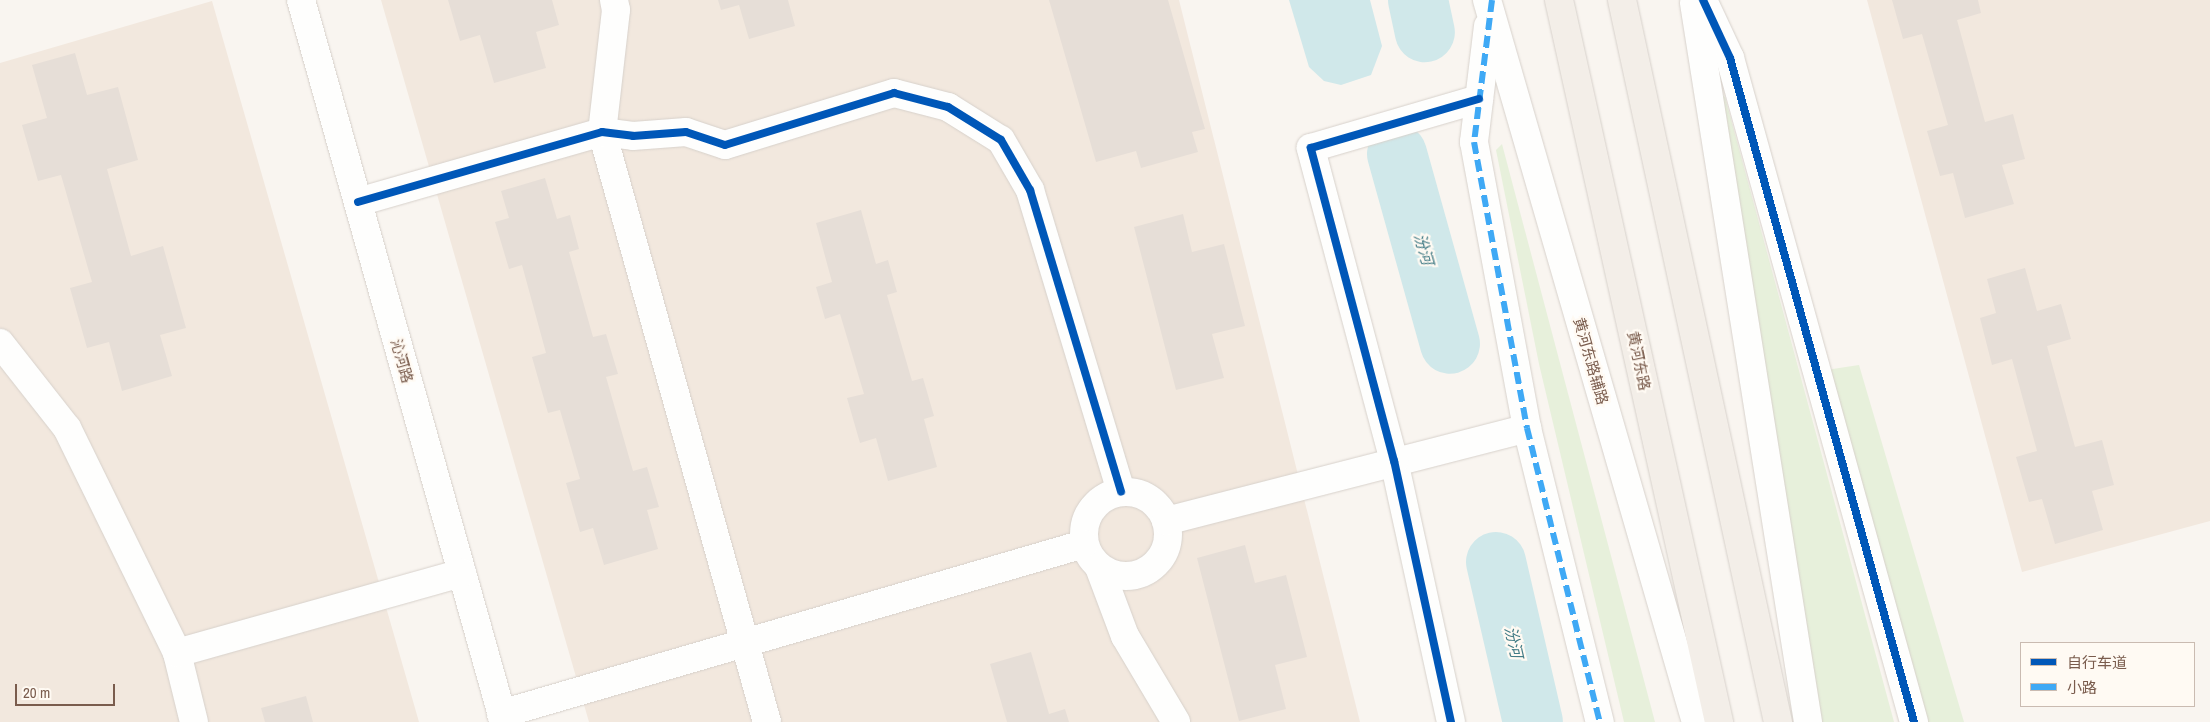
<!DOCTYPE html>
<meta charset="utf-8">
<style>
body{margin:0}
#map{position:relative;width:2210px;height:722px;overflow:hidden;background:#f9f5f0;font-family:"Archivo Narrow","Noto Sans SC",sans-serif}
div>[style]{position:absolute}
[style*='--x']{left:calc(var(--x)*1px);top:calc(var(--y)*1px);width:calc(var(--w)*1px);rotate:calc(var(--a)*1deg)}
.residential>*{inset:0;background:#f2e8de}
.green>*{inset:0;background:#e7f0db}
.water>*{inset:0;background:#d0e8ea}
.river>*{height:60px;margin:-30px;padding:0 30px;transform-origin:30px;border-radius:30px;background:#d0e8ea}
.building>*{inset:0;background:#e6ded7}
.roads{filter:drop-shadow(0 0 1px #d7d1cb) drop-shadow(0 0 1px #d7d1cb)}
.minor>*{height:28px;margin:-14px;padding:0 14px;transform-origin:14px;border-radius:14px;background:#fefefd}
.minor>.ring{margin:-14px;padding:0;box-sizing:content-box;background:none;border:28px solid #fefefd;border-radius:50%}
.major>*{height:28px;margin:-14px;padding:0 14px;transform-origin:14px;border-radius:14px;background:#f3eee8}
.quiet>*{height:6px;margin-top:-3px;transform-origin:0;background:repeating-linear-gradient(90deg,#3fa9f5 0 12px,transparent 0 18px)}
.cycleway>*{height:8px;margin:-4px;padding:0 4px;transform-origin:4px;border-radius:4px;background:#0057b8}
span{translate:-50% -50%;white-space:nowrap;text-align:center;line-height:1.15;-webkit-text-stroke:4.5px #fffaf3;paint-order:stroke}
.street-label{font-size:15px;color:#7a5c4d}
.water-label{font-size:16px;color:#437c86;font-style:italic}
.legend{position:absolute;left:2020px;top:642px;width:175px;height:65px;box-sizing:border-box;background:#fffaf3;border:1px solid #cabbb1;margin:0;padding:6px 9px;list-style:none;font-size:15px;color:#7a5c4d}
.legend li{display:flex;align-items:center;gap:10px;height:25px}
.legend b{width:25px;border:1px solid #cabbb1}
.scale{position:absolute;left:15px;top:684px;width:100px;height:22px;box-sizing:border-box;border:2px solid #7a5c4d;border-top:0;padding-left:6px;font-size:15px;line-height:18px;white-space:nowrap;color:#7a5c4d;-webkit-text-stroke:4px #fffaf3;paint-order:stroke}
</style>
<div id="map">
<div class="residential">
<div style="clip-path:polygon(381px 0,1179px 0,1360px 722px,589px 722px)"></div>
<div style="clip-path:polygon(1867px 0,2210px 0,2210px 521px,2022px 572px)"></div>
<div style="clip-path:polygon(212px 1px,419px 722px,0 722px,0 63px)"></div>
</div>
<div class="green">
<div style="clip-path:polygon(1713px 91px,1725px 97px,1894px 722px,1819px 722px)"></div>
<div style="clip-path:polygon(1502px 144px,1655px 722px,1624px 722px,1539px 364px,1496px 150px)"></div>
<div style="clip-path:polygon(1859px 365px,1964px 722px,1923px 722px,1826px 370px)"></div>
</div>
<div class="water">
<div style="clip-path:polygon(1289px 0,1370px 0,1382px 46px,1371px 75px,1341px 85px,1324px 81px,1309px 67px)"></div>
</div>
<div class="river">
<div style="--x:1418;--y:0;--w:33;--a:78"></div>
<div style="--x:1397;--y:154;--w:197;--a:74.4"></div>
<div style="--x:1496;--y:562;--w:164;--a:77"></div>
</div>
<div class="building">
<div style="clip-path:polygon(448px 0,552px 0,559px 25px,536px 32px,546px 68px,494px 83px,480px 35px,460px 41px)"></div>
<div style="clip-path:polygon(718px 0,788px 0,795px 26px,749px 39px,739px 5px,721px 10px)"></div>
<div style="clip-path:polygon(1049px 0,1168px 0,1205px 129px,1192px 132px,1198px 152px,1141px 168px,1136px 151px,1096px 162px)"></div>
<div style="clip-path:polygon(1892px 0,1978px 0,1981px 13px,1957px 20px,1985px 122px,2013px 114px,2025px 159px,2002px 165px,2014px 204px,1965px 218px,1953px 173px,1940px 176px,1927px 131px,1948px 125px,1922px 34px,1903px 39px)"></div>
<div style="clip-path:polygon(75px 53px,87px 95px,118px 87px,138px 160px,107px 169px,131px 256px,163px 246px,186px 328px,160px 335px,172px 376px,122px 391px,109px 342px,87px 348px,70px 288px,92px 282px,61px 175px,38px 181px,22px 125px,47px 118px,32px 65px)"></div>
<div style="clip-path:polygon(545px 178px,557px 219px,570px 215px,579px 249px,569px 252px,593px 337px,606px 334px,618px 374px,606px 377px,633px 471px,647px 467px,659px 507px,647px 510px,658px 549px,604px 565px,593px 528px,580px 532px,566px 483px,580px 479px,560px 410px,548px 413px,532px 357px,546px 353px,522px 265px,509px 269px,495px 222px,509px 218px,501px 191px)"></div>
<div style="clip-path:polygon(861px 210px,876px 264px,888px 260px,897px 292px,887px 295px,912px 381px,923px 378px,934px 416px,924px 419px,937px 467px,888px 481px,876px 438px,860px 443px,847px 398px,864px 394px,840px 314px,825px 319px,816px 287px,832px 282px,816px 223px)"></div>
<div style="clip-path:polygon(1183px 214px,1192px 252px,1224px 244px,1245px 326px,1212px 334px,1224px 378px,1176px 390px,1134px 227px)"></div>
<div style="clip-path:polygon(2025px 268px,2037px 311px,2061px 304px,2071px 339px,2047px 346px,2075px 447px,2102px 440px,2114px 485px,2092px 491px,2103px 530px,2055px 544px,2042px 499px,2029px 502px,2016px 457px,2037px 451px,2012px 359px,1992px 365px,1980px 318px,1996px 313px,1987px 279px)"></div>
<div style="clip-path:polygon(1245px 545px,1255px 583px,1286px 575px,1307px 657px,1275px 665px,1286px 709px,1239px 721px,1197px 558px)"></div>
<div style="clip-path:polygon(1031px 652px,1049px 714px,1065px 709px,1069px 722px,1007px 722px,990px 664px)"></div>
<div style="clip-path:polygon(306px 696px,313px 722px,265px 722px,261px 708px)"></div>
</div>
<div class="roads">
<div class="minor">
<div style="--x:301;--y:0;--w:750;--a:74.3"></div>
<div style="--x:614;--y:0;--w:10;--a:79"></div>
<div style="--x:616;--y:10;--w:123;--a:96.5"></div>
<div style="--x:602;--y:132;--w:613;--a:74.38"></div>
<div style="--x:1487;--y:0;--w:752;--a:73.86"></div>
<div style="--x:1703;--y:0;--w:64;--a:65"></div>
<div style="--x:1730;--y:58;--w:689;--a:74.51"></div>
<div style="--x:1694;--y:3;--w:728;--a:80.99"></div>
<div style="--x:1488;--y:26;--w:117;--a:96.9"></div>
<div style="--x:1474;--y:142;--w:291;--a:79.5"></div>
<div style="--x:1527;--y:428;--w:303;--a:76.1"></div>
<div style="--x:358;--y:202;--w:254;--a:-16"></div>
<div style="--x:602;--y:132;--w:31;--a:7"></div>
<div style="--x:633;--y:136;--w:53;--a:-4.3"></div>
<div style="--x:686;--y:132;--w:41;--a:18.4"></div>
<div style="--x:725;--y:145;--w:177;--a:-17.1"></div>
<div style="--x:894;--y:93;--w:56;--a:14.5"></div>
<div style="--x:948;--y:107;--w:62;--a:31.9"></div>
<div style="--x:1001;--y:140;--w:58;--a:59.9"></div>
<div style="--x:1030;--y:190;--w:315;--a:73.2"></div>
<div style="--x:0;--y:343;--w:108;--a:51.8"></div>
<div style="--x:67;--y:428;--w:250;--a:63.9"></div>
<div style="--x:177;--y:653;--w:71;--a:76.2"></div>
<div class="ring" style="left:1084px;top:492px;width:56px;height:56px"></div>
<div style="--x:1166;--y:521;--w:373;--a:-14.4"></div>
<div style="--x:1099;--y:567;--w:74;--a:69.4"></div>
<div style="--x:1125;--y:636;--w:100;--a:59.3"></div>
<div style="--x:177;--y:653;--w:296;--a:-15.7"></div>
<div style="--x:501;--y:714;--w:607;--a:-16.26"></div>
<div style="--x:1451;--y:722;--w:267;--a:-102.3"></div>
<div style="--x:1394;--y:461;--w:324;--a:-104.9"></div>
<div style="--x:1311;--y:148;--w:175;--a:-16.3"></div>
</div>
<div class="major">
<div style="--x:1559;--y:0;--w:740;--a:77.5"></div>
<div style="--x:1622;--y:0;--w:739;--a:77.81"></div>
</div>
</div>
<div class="quiet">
<div style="--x:1492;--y:0;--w:143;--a:97.2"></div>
<div style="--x:1474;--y:142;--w:291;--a:79.5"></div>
<div style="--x:1527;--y:428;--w:303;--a:76.1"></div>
</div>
<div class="cycleway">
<div style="--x:1703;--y:0;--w:64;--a:65"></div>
<div style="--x:1730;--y:58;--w:689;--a:74.51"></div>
<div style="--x:358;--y:202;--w:254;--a:-16"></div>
<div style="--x:602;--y:132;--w:31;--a:7"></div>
<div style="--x:633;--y:136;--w:53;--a:-4.3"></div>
<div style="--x:686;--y:132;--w:41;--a:18.4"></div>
<div style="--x:725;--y:145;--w:177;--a:-17.1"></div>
<div style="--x:894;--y:93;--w:56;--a:14.5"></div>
<div style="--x:948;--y:107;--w:62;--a:31.9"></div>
<div style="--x:1001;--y:140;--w:58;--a:59.9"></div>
<div style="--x:1030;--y:190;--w:315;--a:73.2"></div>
<div style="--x:1451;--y:722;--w:267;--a:-102.3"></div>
<div style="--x:1394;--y:461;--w:324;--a:-104.9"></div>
<div style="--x:1311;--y:148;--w:175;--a:-16.3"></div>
</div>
<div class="street-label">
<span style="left:402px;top:361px;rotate:74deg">沁河路</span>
<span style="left:1591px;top:361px;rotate:74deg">黄河东路辅路</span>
<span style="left:1639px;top:361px;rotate:78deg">黄河东路</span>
</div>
<div class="water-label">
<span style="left:1424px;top:249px;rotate:74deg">汾河</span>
<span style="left:1514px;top:642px;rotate:77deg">汾河</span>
</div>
<ul class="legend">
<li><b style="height:6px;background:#0057b8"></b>自行车道</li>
<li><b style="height:6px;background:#3fa9f5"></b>小路</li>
</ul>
<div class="scale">20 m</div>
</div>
